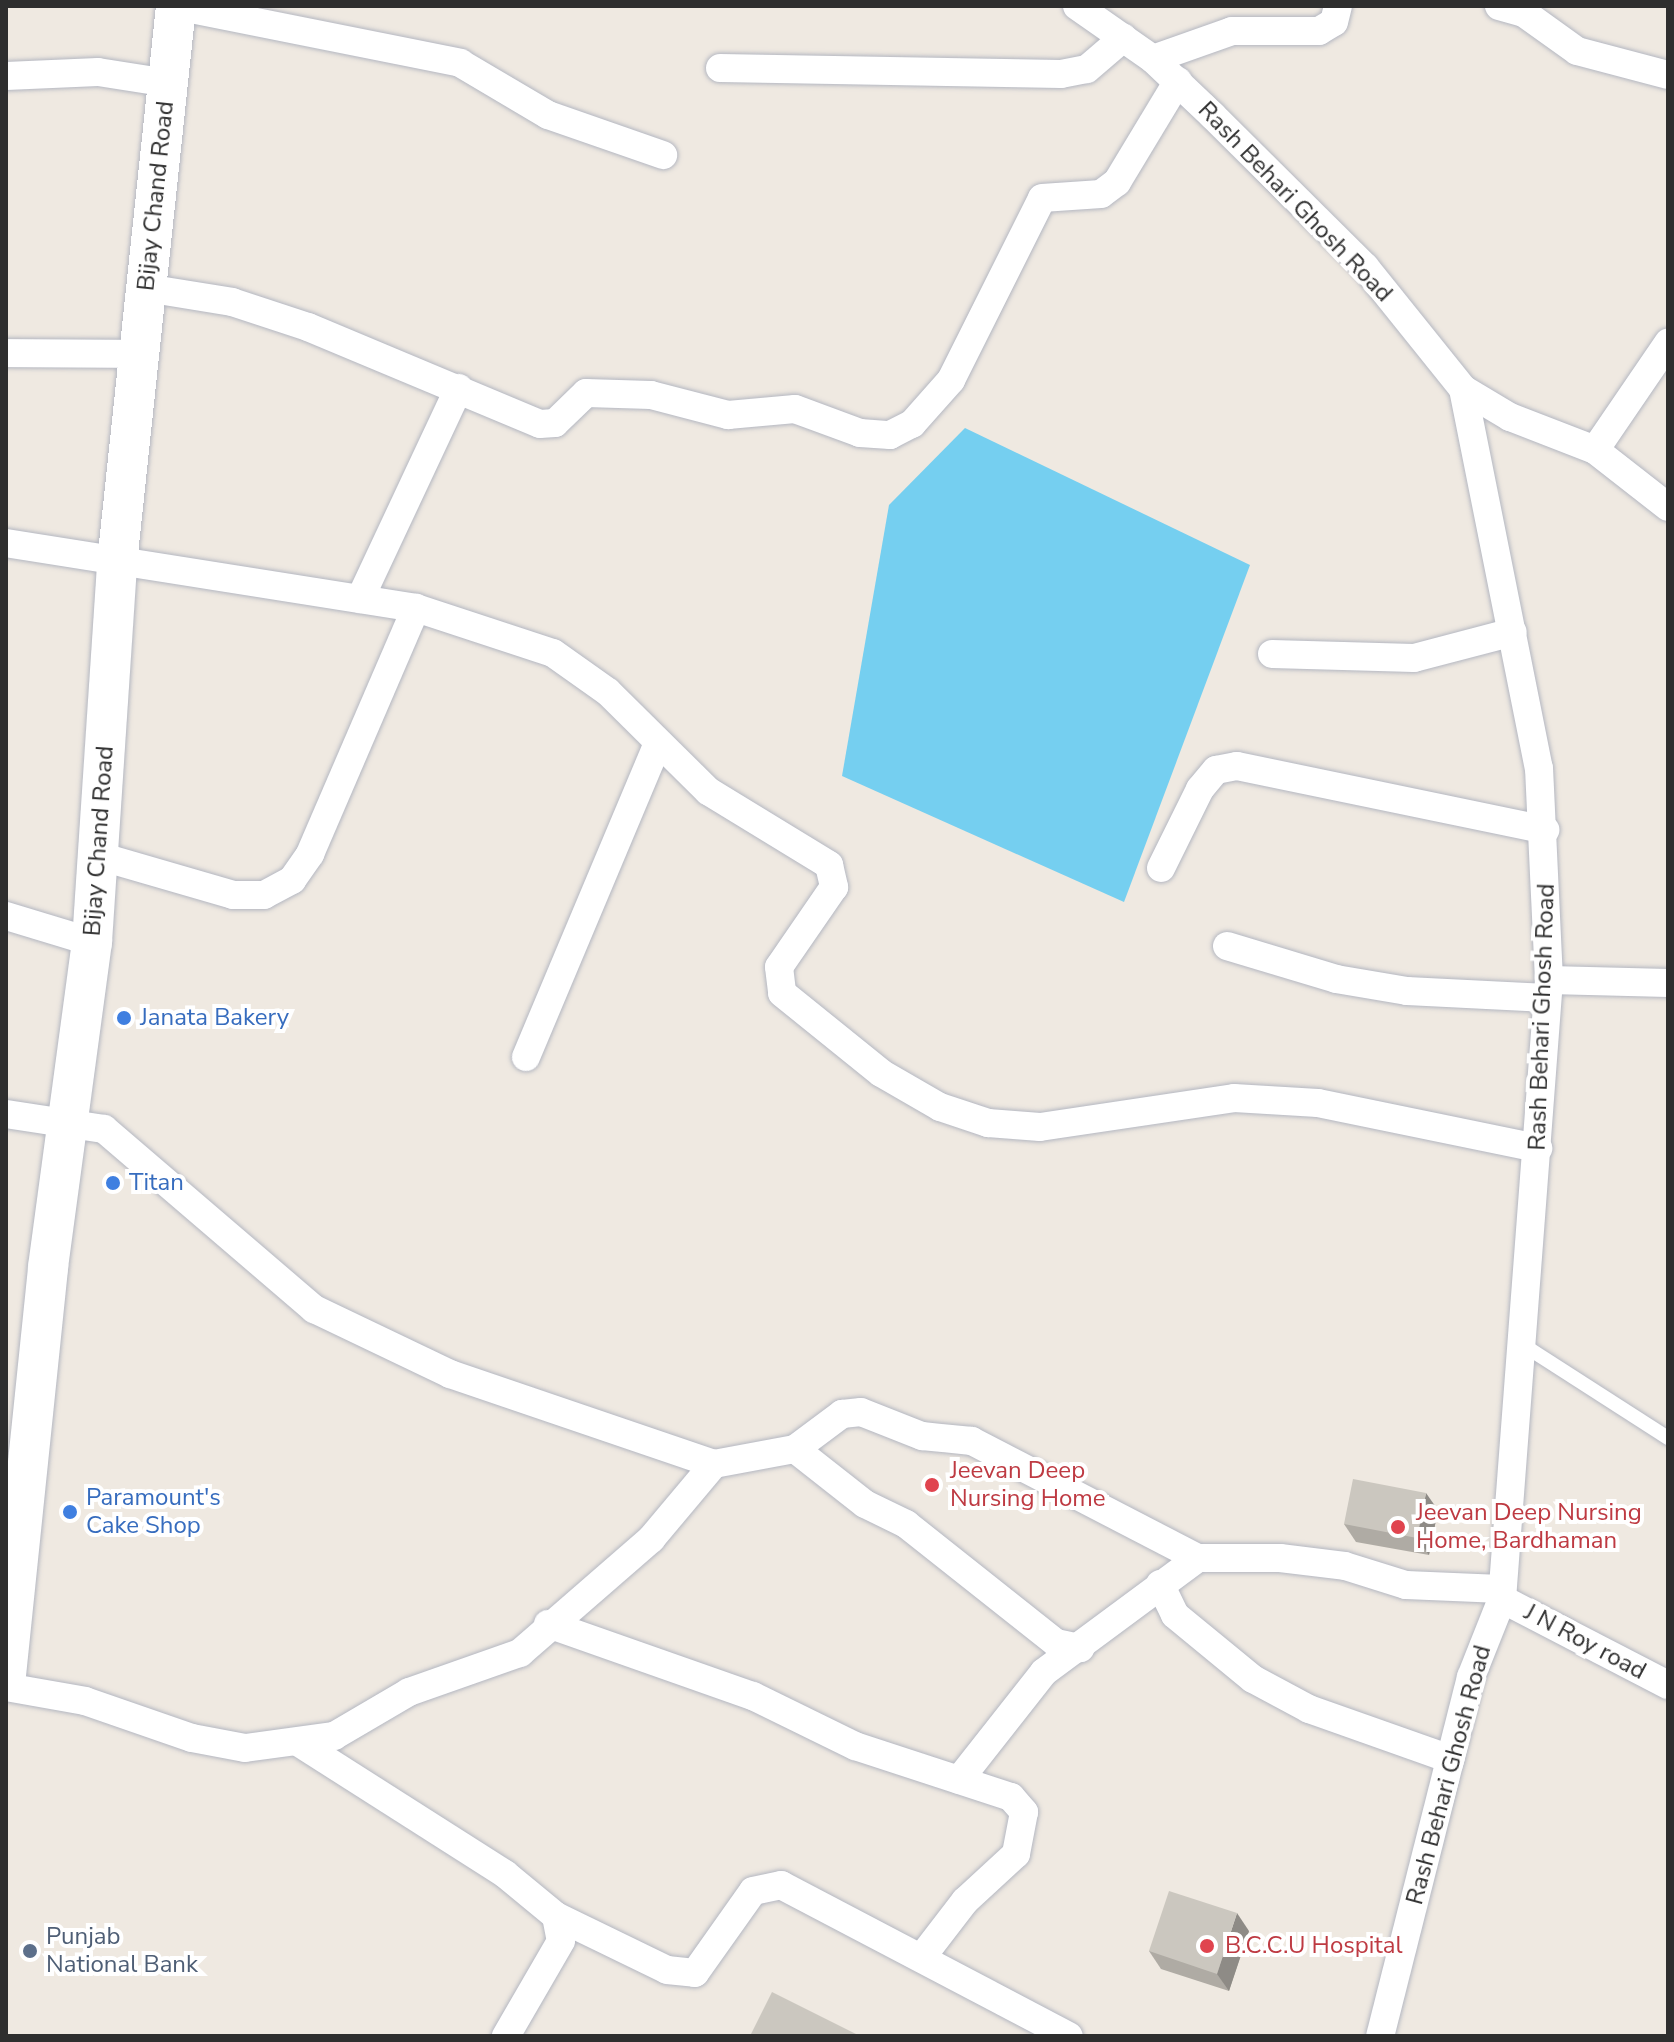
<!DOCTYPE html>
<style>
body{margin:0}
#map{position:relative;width:1674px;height:2042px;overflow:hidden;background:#efe9e1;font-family:"Nunito Sans",sans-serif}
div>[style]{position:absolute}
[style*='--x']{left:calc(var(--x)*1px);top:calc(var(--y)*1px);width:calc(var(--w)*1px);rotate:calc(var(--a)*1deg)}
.water>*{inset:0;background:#75cff0}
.roads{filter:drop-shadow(0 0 2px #b4b7c1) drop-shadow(0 0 2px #b4b7c1)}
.lane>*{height:14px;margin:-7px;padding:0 7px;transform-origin:7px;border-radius:7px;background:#fff}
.street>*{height:28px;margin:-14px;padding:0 14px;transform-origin:14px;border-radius:14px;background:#fff}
.secondary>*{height:40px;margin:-20px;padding:0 20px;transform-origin:20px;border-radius:20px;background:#fff}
.wall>*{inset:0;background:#afaba4}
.shaded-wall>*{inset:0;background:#8e8b86}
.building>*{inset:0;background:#cbc7bf}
.dots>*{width:22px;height:22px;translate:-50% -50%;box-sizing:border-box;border:4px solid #fff;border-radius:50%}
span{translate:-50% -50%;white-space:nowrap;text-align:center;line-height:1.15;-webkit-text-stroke:8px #fff;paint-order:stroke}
.street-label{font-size:24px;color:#2e2e2e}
.shop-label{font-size:24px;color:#366cbe}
.left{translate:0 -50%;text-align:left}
.health-label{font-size:24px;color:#be3a42}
.service-label{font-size:24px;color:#4e5e75}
.frame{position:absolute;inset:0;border:8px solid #2e2e2e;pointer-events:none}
</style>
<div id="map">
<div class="water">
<div style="clip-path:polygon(965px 428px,1250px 565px,1124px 902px,842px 776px,889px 505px)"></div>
</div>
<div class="roads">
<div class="lane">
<div style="--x:1520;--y:1343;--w:176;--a:32.7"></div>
</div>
<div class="street">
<div style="--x:176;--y:6;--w:290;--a:11.3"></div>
<div style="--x:460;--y:63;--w:102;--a:30.6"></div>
<div style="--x:548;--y:115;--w:122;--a:19.2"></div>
<div style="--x:1077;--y:6;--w:93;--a:34.9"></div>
<div style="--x:1153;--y:59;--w:83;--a:43.5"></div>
<div style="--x:1213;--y:116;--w:214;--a:44.8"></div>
<div style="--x:1365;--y:267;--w:156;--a:51.2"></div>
<div style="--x:1463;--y:389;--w:387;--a:78.7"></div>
<div style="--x:1539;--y:768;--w:212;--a:87.3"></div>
<div style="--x:1549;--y:980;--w:621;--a:94.34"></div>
<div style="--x:1502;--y:1599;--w:84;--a:111.7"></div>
<div style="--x:1471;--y:1677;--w:370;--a:104.2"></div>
<div style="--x:1499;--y:6;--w:26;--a:16"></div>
<div style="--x:1524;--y:13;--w:65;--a:35.6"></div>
<div style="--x:1577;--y:51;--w:94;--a:14.8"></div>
<div style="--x:1153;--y:59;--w:84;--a:-19.5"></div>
<div style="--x:1232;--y:31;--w:87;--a:0"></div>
<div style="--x:1319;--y:31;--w:17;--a:-31"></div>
<div style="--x:1334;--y:22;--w:16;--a:-76"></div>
<div style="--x:720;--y:68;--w:341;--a:1"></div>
<div style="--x:1061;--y:74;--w:26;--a:-11"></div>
<div style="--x:1087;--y:69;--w:48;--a:-40.7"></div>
<div style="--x:6;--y:76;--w:92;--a:-2.5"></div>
<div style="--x:98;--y:72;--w:71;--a:8.9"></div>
<div style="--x:146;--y:288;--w:87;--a:9.2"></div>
<div style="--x:232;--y:302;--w:80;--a:18.2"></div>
<div style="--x:308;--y:327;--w:251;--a:22.7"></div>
<div style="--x:540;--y:424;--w:15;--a:-4"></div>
<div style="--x:555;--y:423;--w:43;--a:-44.1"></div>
<div style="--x:586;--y:393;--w:65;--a:1.8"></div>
<div style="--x:651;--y:395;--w:80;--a:14.6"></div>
<div style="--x:728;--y:415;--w:67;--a:-5.1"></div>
<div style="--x:795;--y:409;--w:69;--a:20.3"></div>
<div style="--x:860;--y:433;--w:30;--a:4"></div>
<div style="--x:890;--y:435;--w:25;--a:-27"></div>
<div style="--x:912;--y:424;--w:59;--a:-48.4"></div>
<div style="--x:951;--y:380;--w:203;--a:-63.4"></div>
<div style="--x:1042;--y:198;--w:59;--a:-3.9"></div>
<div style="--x:1101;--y:194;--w:20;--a:-37"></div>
<div style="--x:1117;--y:182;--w:118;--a:-58.9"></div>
<div style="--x:6;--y:353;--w:134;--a:0.4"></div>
<div style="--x:1463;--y:389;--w:55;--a:30.8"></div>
<div style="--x:1510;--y:417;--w:91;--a:21.2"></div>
<div style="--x:1595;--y:450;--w:93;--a:38"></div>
<div style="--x:1595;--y:450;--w:130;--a:-55.7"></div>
<div style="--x:6;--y:543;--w:415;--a:9"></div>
<div style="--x:416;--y:608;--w:144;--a:18.2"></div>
<div style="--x:553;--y:653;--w:67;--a:35.3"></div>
<div style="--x:608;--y:692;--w:141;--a:44.7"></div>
<div style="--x:708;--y:791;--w:142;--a:31.4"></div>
<div style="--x:829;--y:865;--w:23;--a:77"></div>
<div style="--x:834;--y:887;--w:97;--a:124.5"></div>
<div style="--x:779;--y:967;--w:26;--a:83"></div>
<div style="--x:782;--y:993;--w:127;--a:38.9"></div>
<div style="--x:881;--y:1073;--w:68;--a:30"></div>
<div style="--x:940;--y:1107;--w:51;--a:18.4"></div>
<div style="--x:988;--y:1123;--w:52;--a:4.4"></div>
<div style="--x:1040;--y:1127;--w:196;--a:-8.5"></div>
<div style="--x:1234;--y:1098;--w:84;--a:3.4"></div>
<div style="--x:1318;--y:1103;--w:225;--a:11.6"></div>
<div style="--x:360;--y:599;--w:233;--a:-64.9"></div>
<div style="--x:1272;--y:654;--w:142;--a:1.6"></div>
<div style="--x:1414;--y:658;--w:102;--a:-14.7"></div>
<div style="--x:99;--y:856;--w:140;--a:16.2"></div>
<div style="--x:233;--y:895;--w:31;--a:0"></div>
<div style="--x:264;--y:895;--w:32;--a:-28"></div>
<div style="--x:292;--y:880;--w:32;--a:-55"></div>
<div style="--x:310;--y:854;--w:268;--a:-66.7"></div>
<div style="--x:1161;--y:868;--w:88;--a:-63.7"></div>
<div style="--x:1200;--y:789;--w:25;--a:-50"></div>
<div style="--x:1216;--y:770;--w:21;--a:-11"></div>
<div style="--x:1237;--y:766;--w:315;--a:11.7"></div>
<div style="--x:6;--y:916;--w:90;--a:16.8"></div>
<div style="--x:1227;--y:946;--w:114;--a:16.8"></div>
<div style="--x:1336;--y:979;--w:72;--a:9.6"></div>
<div style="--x:1407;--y:991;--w:140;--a:2.9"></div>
<div style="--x:1549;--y:980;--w:119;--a:1.4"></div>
<div style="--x:526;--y:1057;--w:336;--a:-67.2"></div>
<div style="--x:6;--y:1114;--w:99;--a:8.7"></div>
<div style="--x:104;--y:1129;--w:277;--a:40.6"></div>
<div style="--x:314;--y:1309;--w:151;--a:25.5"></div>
<div style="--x:450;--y:1374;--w:279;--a:18.8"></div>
<div style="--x:714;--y:1464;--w:82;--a:-10.5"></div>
<div style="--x:795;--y:1449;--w:59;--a:-36.7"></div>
<div style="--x:842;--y:1414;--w:19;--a:-6"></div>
<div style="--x:861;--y:1412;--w:66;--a:21.5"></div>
<div style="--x:922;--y:1436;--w:50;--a:5.7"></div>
<div style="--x:972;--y:1441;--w:254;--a:27.4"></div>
<div style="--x:795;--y:1449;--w:89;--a:38.2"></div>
<div style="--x:865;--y:1504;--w:46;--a:26"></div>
<div style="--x:906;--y:1524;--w:191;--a:38.4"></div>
<div style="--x:1056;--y:1643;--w:25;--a:12"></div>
<div style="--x:1160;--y:1584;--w:34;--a:64"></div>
<div style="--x:1175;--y:1615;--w:101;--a:39.4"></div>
<div style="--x:1253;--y:1679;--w:64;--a:28.2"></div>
<div style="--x:1309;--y:1709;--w:150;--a:19.5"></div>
<div style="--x:1502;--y:1599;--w:187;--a:27.4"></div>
<div style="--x:548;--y:1624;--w:217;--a:19.4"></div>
<div style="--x:753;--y:1696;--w:114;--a:26.1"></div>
<div style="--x:855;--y:1746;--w:164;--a:18.1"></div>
<div style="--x:1011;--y:1797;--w:20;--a:49"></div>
<div style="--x:1024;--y:1812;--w:43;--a:100.8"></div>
<div style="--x:1016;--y:1854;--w:69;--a:137.3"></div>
<div style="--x:965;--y:1901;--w:71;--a:127.5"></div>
<div style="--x:6;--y:1687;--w:80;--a:10"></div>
<div style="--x:85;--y:1701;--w:113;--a:19.1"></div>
<div style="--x:192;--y:1738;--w:54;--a:10.7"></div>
<div style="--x:245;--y:1748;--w:90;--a:-7.7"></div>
<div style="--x:334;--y:1736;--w:87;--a:-30.4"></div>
<div style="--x:409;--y:1692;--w:118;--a:-19.4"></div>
<div style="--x:520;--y:1653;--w:174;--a:-41"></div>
<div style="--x:651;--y:1539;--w:98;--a:-50"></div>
<div style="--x:301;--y:1744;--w:242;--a:32.5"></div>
<div style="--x:505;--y:1874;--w:66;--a:39.5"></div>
<div style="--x:556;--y:1916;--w:25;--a:79"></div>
<div style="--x:561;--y:1941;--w:110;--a:120.1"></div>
<div style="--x:959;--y:1780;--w:137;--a:-51.8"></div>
<div style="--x:1044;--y:1672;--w:192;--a:-36.5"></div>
<div style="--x:1198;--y:1558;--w:82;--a:0"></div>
<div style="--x:1280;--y:1558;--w:65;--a:7"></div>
<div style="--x:1345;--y:1566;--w:64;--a:17.3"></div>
<div style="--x:1406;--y:1585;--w:95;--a:2.4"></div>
<div style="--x:556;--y:1916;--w:123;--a:25.9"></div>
<div style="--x:667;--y:1970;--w:28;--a:6"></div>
<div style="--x:695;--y:1973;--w:100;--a:-54.7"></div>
<div style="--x:753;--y:1891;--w:29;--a:-12"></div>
<div style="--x:781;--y:1885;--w:325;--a:27.7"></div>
</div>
<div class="secondary">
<div style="--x:6;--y:1675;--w:410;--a:-84.1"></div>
<div style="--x:48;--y:1267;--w:328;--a:-82.3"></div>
<div style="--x:92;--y:942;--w:380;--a:-86.2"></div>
<div style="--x:117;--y:563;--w:560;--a:-83.95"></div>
</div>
</div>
<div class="wall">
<div style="clip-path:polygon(1438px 1510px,1429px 1555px,1356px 1542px,1344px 1524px)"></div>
<div style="clip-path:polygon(1249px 1931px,1229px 1991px,1161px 1969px,1149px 1951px)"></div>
</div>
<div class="shaded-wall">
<div style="clip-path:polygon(1426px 1493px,1438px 1510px,1429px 1555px,1417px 1538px)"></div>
<div style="clip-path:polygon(1237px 1913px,1249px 1931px,1229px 1991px,1217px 1974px)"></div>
</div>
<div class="building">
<div style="clip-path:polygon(1353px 1479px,1426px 1493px,1417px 1538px,1344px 1524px)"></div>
<div style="clip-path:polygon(1169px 1891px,1237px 1913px,1217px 1974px,1149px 1951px)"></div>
<div style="clip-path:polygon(772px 1992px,860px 2036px,750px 2036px)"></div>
</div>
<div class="dots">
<div style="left:124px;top:1018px;background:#3f7fe0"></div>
<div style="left:113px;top:1183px;background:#3f7fe0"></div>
<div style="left:932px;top:1485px;background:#e0444e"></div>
<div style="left:70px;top:1512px;background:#3f7fe0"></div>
<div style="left:1398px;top:1527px;background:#e0444e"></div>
<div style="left:1207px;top:1946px;background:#e0444e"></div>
<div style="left:30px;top:1951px;background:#5c6f8a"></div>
</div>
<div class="street-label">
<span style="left:156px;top:196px;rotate:-84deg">Bijay Chand Road</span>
<span style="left:1295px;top:202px;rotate:46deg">Rash Behari Ghosh Road</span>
<span style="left:99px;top:841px;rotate:-86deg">Bijay Chand Road</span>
<span style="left:1542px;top:1017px;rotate:-88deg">Rash Behari Ghosh Road</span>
<span style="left:1585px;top:1642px;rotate:28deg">J N Roy road</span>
<span style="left:1449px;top:1775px;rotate:-75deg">Rash Behari Ghosh Road</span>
</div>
<div class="shop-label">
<span class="left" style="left:140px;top:1018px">Janata Bakery</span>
<span class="left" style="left:129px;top:1183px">Titan</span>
<span class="left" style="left:86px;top:1512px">Paramount's<br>Cake Shop</span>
</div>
<div class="health-label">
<span class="left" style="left:950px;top:1485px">Jeevan Deep<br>Nursing Home</span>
<span class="left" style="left:1416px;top:1527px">Jeevan Deep Nursing<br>Home, Bardhaman</span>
<span class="left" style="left:1225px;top:1946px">B.C.C.U Hospital</span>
</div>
<div class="service-label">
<span class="left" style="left:46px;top:1951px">Punjab<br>National Bank</span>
</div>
<div class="frame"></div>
</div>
